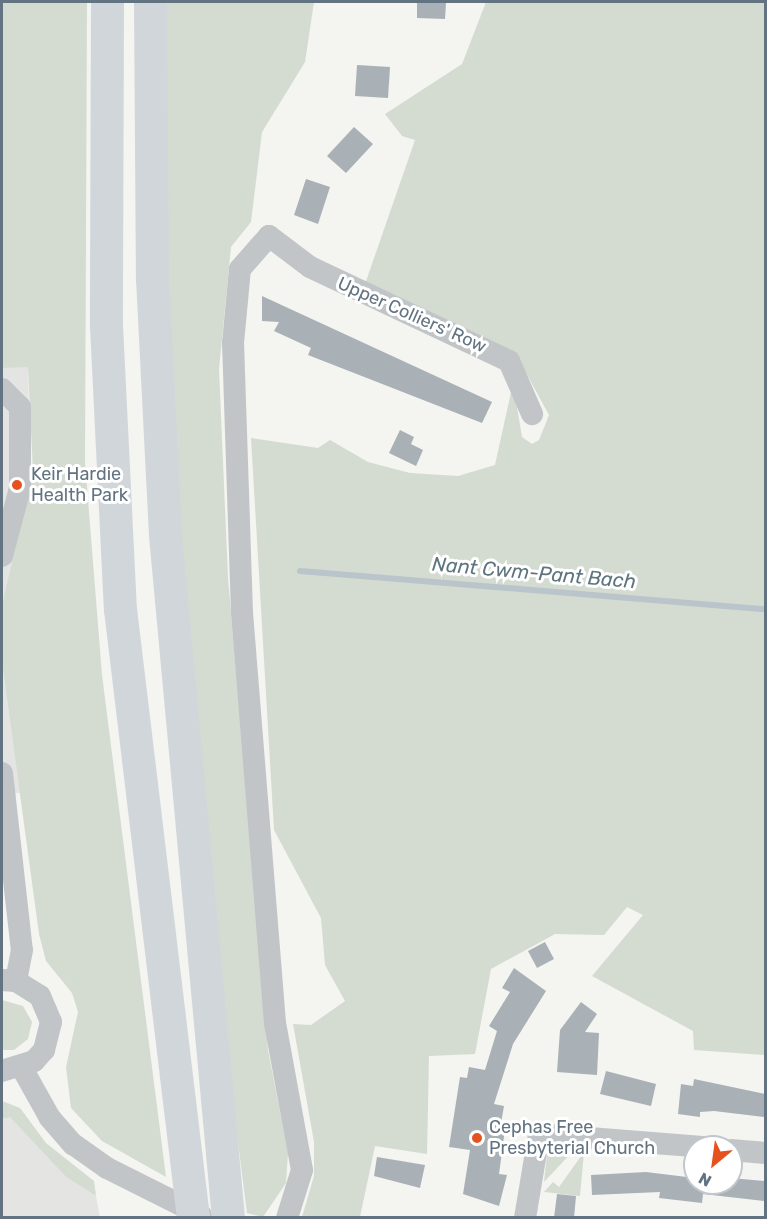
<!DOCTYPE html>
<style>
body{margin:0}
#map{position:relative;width:767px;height:1219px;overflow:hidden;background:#f4f4f0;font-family:Rubik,sans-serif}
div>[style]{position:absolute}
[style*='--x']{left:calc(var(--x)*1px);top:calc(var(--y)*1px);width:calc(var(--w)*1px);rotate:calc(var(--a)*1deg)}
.built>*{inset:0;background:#e4e5e3}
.green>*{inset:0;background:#d4dbd1}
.stream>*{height:6px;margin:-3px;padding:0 3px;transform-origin:3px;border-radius:3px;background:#bac5cb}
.building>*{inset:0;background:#a9b1b6}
.minor>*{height:22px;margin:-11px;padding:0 11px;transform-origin:11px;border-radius:11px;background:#c1c5c8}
.trunk>*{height:33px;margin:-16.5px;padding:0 16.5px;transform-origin:16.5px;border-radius:16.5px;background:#d1d6da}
.dots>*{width:16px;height:16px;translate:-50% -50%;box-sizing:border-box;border:3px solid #fff;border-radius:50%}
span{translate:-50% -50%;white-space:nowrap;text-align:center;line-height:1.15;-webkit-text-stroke:6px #fff;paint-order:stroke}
.street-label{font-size:18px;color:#627381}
.poi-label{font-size:18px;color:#627381}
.left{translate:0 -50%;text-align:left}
.water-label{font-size:20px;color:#5e757f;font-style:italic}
.frame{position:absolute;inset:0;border:3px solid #627381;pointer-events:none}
.north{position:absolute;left:683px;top:1135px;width:60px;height:60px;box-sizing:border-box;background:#fff;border:2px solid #c0c7cd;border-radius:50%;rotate:209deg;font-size:16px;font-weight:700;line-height:24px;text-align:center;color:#627381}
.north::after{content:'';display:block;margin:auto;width:21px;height:27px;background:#e6521e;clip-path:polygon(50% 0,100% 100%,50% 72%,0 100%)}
</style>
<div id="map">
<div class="built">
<div style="clip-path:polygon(28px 366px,31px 497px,2px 604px,2px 368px)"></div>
<div style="clip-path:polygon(2px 662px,20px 793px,2px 794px)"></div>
<div style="clip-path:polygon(10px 1116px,66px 1177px,96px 1196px,100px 1217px,2px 1218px,2px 1119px)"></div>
</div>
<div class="green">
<div style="clip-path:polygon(2px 2px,87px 2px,85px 462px,102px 675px,166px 1177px,102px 1141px,71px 1108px,66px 1067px,78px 1012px,72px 993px,46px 961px,39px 934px,2px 662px,2px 605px,33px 472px,28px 367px,2px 368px)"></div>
<div style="clip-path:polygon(167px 2px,314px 2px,305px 62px,262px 132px,251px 222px,231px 247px,219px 369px,228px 578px,268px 1050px,288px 1153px,286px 1183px,263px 1217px,247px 1213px,202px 861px,163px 267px)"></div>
<div style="clip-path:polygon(486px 2px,765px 2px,765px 1055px,694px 1050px,693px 1031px,592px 976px,643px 915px,627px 907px,604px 935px,555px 934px,491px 969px,475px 1054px,429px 1056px,427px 1154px,375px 1146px,360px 1217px,302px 1217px,314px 1176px,314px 1142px,293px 1024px,311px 1025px,345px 1001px,325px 965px,321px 918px,274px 830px,251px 438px,318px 448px,330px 440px,368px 462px,410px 473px,458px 476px,495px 465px,513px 383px,522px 437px,532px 444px,539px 440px,549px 415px,525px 371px,364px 287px,415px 140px,402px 136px,385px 114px,462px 64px)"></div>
<div style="clip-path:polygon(2px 1000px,23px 1006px,32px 1022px,28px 1039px,14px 1050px,2px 1050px)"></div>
<div style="clip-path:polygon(2px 1101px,20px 1108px,46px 1143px,94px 1181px,96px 1196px,66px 1177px,10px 1117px,2px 1119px)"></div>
<div style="clip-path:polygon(562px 1146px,576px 1148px,544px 1182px,547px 1155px)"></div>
<div style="clip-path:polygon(584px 1152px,580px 1196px,544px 1192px,553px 1182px,559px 1187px)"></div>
</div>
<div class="stream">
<div style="--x:300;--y:571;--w:468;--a:4.7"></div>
</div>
<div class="building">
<div style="clip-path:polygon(417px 2px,446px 3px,445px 19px,417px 18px)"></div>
<div style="clip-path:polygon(357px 65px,390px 67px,388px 98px,355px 96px)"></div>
<div style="clip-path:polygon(354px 127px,373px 144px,346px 173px,327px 156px)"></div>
<div style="clip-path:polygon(306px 179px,330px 187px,318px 224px,294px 215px)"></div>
<div style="clip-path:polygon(262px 296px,492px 402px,482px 423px,308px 355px,311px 348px,274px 331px,279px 322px,262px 321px)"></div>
<div style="clip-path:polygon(400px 430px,414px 437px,411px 444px,423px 450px,416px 466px,389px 453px)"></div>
<div style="clip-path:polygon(545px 942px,554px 959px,537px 968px,528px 951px)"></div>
<div style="clip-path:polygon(514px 968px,546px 991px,513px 1044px,494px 1104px,504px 1106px,500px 1129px,505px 1129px,499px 1174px,507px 1175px,499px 1206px,463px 1194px,470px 1150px,449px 1147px,460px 1077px,467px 1078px,469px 1067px,485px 1070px,497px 1031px,489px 1026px,510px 992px,502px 988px)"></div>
<div style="clip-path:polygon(581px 1002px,597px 1014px,585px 1032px,599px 1033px,597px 1075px,557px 1072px,560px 1030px)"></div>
<div style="clip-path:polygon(606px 1071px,656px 1084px,651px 1106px,600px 1094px)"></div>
<div style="clip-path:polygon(694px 1079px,765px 1094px,765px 1117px,714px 1111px,700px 1112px,700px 1117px,678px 1114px,681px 1084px,693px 1086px)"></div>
<div style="clip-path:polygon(377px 1157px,425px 1165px,420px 1188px,374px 1176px)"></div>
<div style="clip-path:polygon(646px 1172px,695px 1178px,695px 1183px,731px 1183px,731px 1178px,765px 1181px,765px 1201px,703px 1194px,702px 1203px,659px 1198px,660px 1192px,592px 1195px,591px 1175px)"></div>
<div style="clip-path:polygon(557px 1194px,576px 1196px,574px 1218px,554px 1218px)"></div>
</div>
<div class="minor">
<div style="--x:2;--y:389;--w:25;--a:45"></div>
<div style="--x:20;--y:407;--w:81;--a:90"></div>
<div style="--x:20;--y:488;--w:70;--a:104.8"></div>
<div style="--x:2;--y:773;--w:178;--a:83.6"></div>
<div style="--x:22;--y:950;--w:32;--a:101"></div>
<div style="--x:2;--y:980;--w:14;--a:4"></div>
<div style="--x:16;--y:981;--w:28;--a:32"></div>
<div style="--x:40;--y:996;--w:28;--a:67"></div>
<div style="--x:51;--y:1022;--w:29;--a:104"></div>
<div style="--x:44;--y:1050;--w:15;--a:132"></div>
<div style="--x:34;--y:1061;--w:34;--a:163"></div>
<div style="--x:22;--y:1068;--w:57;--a:60.8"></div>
<div style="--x:50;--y:1118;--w:35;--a:49"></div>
<div style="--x:73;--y:1144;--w:42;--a:35.2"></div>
<div style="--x:107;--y:1168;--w:105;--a:26.6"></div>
<div style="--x:731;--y:1150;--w:35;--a:5"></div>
<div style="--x:287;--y:1218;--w:50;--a:-72.6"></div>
<div style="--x:302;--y:1170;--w:149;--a:-100.4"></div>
<div style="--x:275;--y:1023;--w:411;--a:-94.6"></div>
<div style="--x:242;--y:613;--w:270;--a:-91.9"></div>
<div style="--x:233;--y:343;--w:74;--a:-84.6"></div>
<div style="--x:240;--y:269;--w:44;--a:-48.7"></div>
<div style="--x:269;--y:236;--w:51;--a:37.1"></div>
<div style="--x:310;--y:267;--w:220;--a:25.3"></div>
<div style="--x:509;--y:361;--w:58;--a:66.5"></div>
<div style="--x:525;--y:1218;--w:85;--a:-80.5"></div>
<div style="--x:539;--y:1134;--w:167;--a:4.5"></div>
</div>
<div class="trunk">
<div style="--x:107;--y:2;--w:323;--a:90.2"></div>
<div style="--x:106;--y:325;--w:284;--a:87.2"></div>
<div style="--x:120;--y:609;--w:613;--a:83.16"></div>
<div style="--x:150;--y:2;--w:276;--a:89.6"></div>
<div style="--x:152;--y:278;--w:257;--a:87.1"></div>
<div style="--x:165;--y:535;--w:686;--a:84.73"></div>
</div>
<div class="dots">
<div style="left:17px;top:485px;background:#e6521e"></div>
<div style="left:477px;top:1138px;background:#e6521e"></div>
</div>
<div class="street-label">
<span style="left:412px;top:315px;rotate:24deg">Upper Colliers' Row</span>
</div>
<div class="poi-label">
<span class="left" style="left:31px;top:485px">Keir Hardie<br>Health Park</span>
<span class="left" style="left:489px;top:1138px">Cephas Free<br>Presbyterial Church</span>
</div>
<div class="water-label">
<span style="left:534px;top:573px;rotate:5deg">Nant Cwm-Pant Bach</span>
</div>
<div class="frame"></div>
<div class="north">N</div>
</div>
